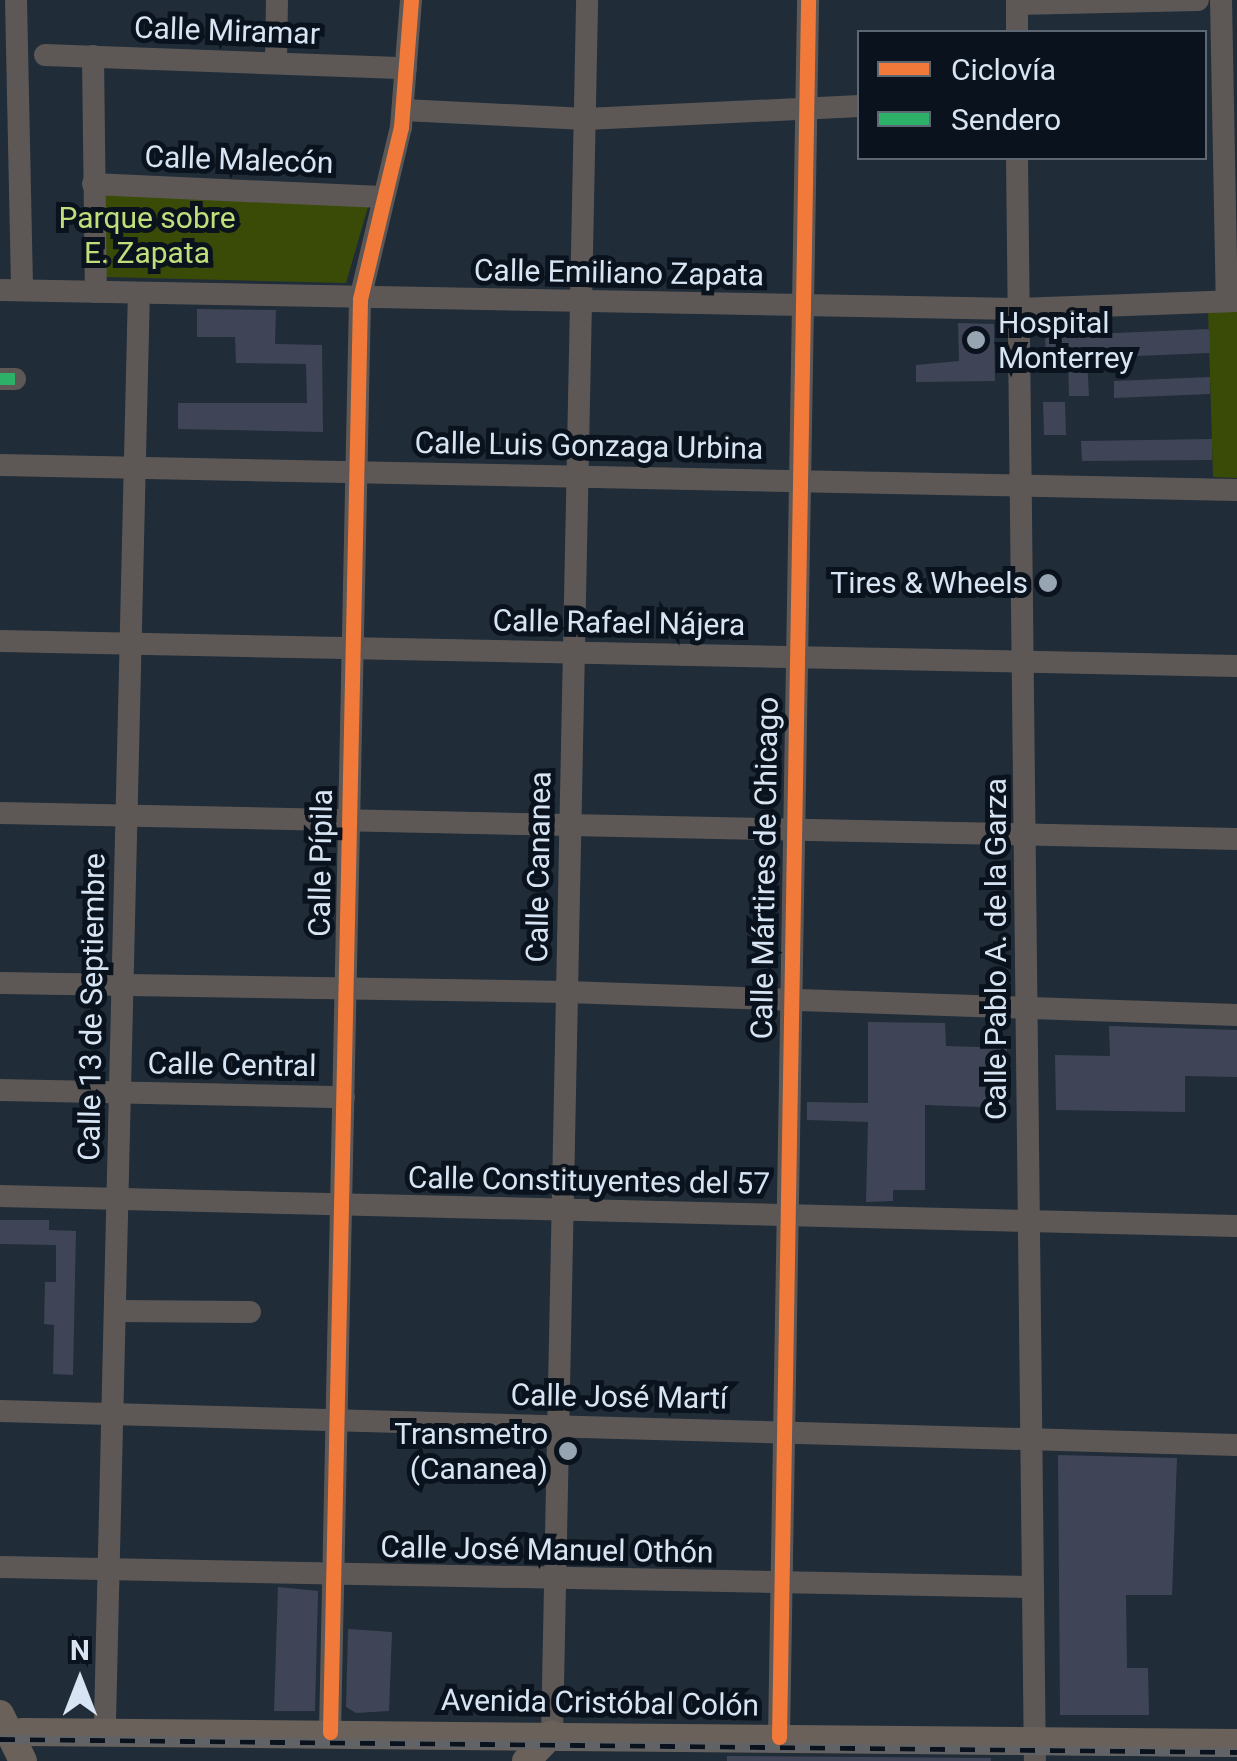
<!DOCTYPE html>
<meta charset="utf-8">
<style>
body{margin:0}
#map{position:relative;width:1237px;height:1761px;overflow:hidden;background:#202c38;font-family:Roboto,sans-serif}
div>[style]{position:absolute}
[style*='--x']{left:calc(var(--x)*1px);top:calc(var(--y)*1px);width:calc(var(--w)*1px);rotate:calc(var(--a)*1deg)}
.green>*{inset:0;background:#3a4b08}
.building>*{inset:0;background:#3f4556}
.minor>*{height:22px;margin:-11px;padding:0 11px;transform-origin:11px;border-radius:11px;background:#5d5856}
.major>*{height:28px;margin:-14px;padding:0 14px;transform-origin:14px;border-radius:14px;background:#6a615a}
.rail>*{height:9px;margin-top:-4.5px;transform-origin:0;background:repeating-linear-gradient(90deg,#0a131d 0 15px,#616367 0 30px);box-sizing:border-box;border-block:2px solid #616367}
.quiet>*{height:12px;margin-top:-6px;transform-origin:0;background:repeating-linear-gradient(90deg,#2db169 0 25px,transparent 0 37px)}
.cycleway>*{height:15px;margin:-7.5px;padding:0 7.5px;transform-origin:7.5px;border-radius:7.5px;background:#f17a3a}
.dots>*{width:28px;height:28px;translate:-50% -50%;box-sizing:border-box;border:5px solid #0a131d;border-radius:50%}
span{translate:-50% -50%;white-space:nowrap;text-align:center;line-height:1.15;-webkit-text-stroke:10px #0a131d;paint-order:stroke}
.street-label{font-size:30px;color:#d7e4f3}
.park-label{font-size:30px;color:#c0df7b}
.poi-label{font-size:30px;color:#d7e4f3}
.left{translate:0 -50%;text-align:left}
.right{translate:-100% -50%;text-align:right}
.legend{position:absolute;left:857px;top:30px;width:350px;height:130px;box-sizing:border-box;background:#0a131d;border:2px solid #5c6773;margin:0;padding:12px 18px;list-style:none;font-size:30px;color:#d7e4f3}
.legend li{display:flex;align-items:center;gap:20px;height:50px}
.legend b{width:50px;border:2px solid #5c6773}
.north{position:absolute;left:30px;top:1631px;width:100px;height:100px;-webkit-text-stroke:8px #0a131d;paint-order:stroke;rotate:0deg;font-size:28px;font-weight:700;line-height:40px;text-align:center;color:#d7e4f3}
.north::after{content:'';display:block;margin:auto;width:35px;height:45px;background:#d7e4f3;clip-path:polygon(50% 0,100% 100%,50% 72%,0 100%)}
</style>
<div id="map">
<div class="green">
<div style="clip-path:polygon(103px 192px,370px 200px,346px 283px,105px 277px)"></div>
<div style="clip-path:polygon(1237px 308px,1237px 478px,1213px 477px,1208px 309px)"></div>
</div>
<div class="building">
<div style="clip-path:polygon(197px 309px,276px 310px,275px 344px,322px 345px,323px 432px,178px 429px,178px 403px,307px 403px,306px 364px,236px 363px,235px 337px,197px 337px)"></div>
<div style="clip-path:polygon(958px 323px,994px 324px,995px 381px,916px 382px,916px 365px,959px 361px)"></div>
<div style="clip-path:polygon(1209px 329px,1210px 353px,1087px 358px,1089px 396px,1069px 396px,1068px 356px,1046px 357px,1045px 336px)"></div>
<div style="clip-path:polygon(1210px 377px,1210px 394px,1114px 398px,1114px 381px)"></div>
<div style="clip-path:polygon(1043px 402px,1065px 402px,1066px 435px,1044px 435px)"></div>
<div style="clip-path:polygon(1212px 439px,1212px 460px,1082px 461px,1081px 441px)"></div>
<div style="clip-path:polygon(868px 1022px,945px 1023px,946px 1046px,1007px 1048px,1009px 1108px,925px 1105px,925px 1190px,893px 1190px,893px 1201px,866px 1202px,868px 1122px,807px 1120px,807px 1102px,868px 1103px)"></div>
<div style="clip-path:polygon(1109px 1026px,1237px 1030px,1237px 1077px,1185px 1076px,1185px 1112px,1056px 1110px,1055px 1055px,1110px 1056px)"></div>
<div style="clip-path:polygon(0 1220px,49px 1220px,49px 1230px,76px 1231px,73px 1375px,53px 1374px,54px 1325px,44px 1324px,45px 1282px,56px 1282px,56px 1245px,0 1244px)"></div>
<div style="clip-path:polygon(1058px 1455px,1177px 1458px,1172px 1595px,1126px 1595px,1127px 1668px,1148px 1668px,1149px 1715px,1060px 1715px)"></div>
<div style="clip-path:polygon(278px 1587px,318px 1591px,315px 1711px,274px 1711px)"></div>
<div style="clip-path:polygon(348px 1629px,392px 1632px,389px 1711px,356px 1713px,346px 1707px)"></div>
<div style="clip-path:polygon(727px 1756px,991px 1758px,991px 1761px,727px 1761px)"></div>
</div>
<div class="minor">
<div style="--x:16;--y:0;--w:290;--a:88.8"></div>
<div style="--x:1017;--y:0;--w:32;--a:90"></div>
<div style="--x:1221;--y:0;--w:301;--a:88.9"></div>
<div style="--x:1017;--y:4;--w:181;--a:-1.3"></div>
<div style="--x:45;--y:55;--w:361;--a:2.1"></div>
<div style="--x:93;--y:56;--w:236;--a:89.3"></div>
<div style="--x:276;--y:62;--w:62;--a:-89.1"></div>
<div style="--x:403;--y:110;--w:183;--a:2.8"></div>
<div style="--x:586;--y:119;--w:274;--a:-2.7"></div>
<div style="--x:1017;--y:158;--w:1603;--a:89.36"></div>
<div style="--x:93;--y:184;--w:289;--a:2.6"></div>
<div style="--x:0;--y:290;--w:1018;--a:1.07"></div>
<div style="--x:1018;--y:309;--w:219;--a:-2.1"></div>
<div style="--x:0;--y:379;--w:15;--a:0"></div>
<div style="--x:0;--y:465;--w:1237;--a:1.16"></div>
<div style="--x:0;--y:641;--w:1237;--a:1.16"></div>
<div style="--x:0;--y:813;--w:1237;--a:1.2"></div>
<div style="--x:0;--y:983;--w:567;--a:0.91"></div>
<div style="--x:567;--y:992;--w:670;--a:1.97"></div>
<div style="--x:0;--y:1090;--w:344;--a:1.2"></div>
<div style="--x:0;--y:1196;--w:1237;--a:1.39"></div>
<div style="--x:116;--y:1311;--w:134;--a:0.4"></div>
<div style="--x:0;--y:1411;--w:1237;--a:1.57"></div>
<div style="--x:0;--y:1567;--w:1033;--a:1.11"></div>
<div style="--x:105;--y:1721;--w:1427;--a:-88.64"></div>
<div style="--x:330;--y:1732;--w:1433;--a:-88.8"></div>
<div style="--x:360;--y:299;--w:177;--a:-76.6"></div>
<div style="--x:401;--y:127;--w:127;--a:-85.5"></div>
<div style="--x:552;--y:1734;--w:1734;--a:-88.84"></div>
<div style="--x:779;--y:1737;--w:1737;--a:-89.04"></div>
</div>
<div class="major">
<div style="--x:0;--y:1714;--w:52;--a:63.9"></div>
<div style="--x:22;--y:1732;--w:1215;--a:0.52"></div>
<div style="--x:526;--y:1761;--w:37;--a:-46"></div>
</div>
<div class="rail">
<div style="--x:0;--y:1739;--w:1237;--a:0.6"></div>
</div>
<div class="quiet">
<div style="--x:0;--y:379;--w:15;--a:0"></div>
</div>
<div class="cycleway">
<div style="--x:330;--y:1732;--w:1433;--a:-88.8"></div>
<div style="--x:360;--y:299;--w:177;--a:-76.6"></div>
<div style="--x:401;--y:127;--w:127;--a:-85.5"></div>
<div style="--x:779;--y:1737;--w:1737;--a:-89.04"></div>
</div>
<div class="dots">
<div style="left:976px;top:340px;background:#97a4b2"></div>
<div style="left:1048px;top:583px;background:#97a4b2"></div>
<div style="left:568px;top:1451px;background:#97a4b2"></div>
</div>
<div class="street-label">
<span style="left:227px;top:31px;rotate:2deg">Calle Miramar</span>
<span style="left:239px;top:160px;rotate:2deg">Calle Malecón</span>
<span style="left:619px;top:273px;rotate:1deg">Calle Emiliano Zapata</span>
<span style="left:589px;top:446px;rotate:1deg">Calle Luis Gonzaga Urbina</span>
<span style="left:619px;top:623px;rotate:1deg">Calle Rafael Nájera</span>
<span style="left:321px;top:863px;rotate:-89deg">Calle Pípila</span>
<span style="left:539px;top:867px;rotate:-89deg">Calle Cananea</span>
<span style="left:765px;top:868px;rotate:-89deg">Calle Mártires de Chicago</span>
<span style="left:996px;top:949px;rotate:-90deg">Calle Pablo A. de la Garza</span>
<span style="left:92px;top:1007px;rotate:-89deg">Calle 13 de Septiembre</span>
<span style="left:232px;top:1065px;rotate:1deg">Calle Central</span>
<span style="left:589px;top:1181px;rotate:1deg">Calle Constituyentes del 57</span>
<span style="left:619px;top:1397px;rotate:1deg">Calle José Martí</span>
<span style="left:547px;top:1550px;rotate:1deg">Calle José Manuel Othón</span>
<span style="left:600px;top:1703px;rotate:1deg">Avenida Cristóbal Colón</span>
</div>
<div class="park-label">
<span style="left:147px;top:235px">Parque sobre<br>E. Zapata</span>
</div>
<div class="poi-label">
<span class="left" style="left:998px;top:340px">Hospital<br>Monterrey</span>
<span class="right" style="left:1028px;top:583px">Tires &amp; Wheels</span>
<span class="right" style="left:548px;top:1451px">Transmetro<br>(Cananea)</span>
</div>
<ul class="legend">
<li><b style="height:12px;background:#f17a3a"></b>Ciclovía</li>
<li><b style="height:12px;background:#2db169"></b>Sendero</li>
</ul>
<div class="north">N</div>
</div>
